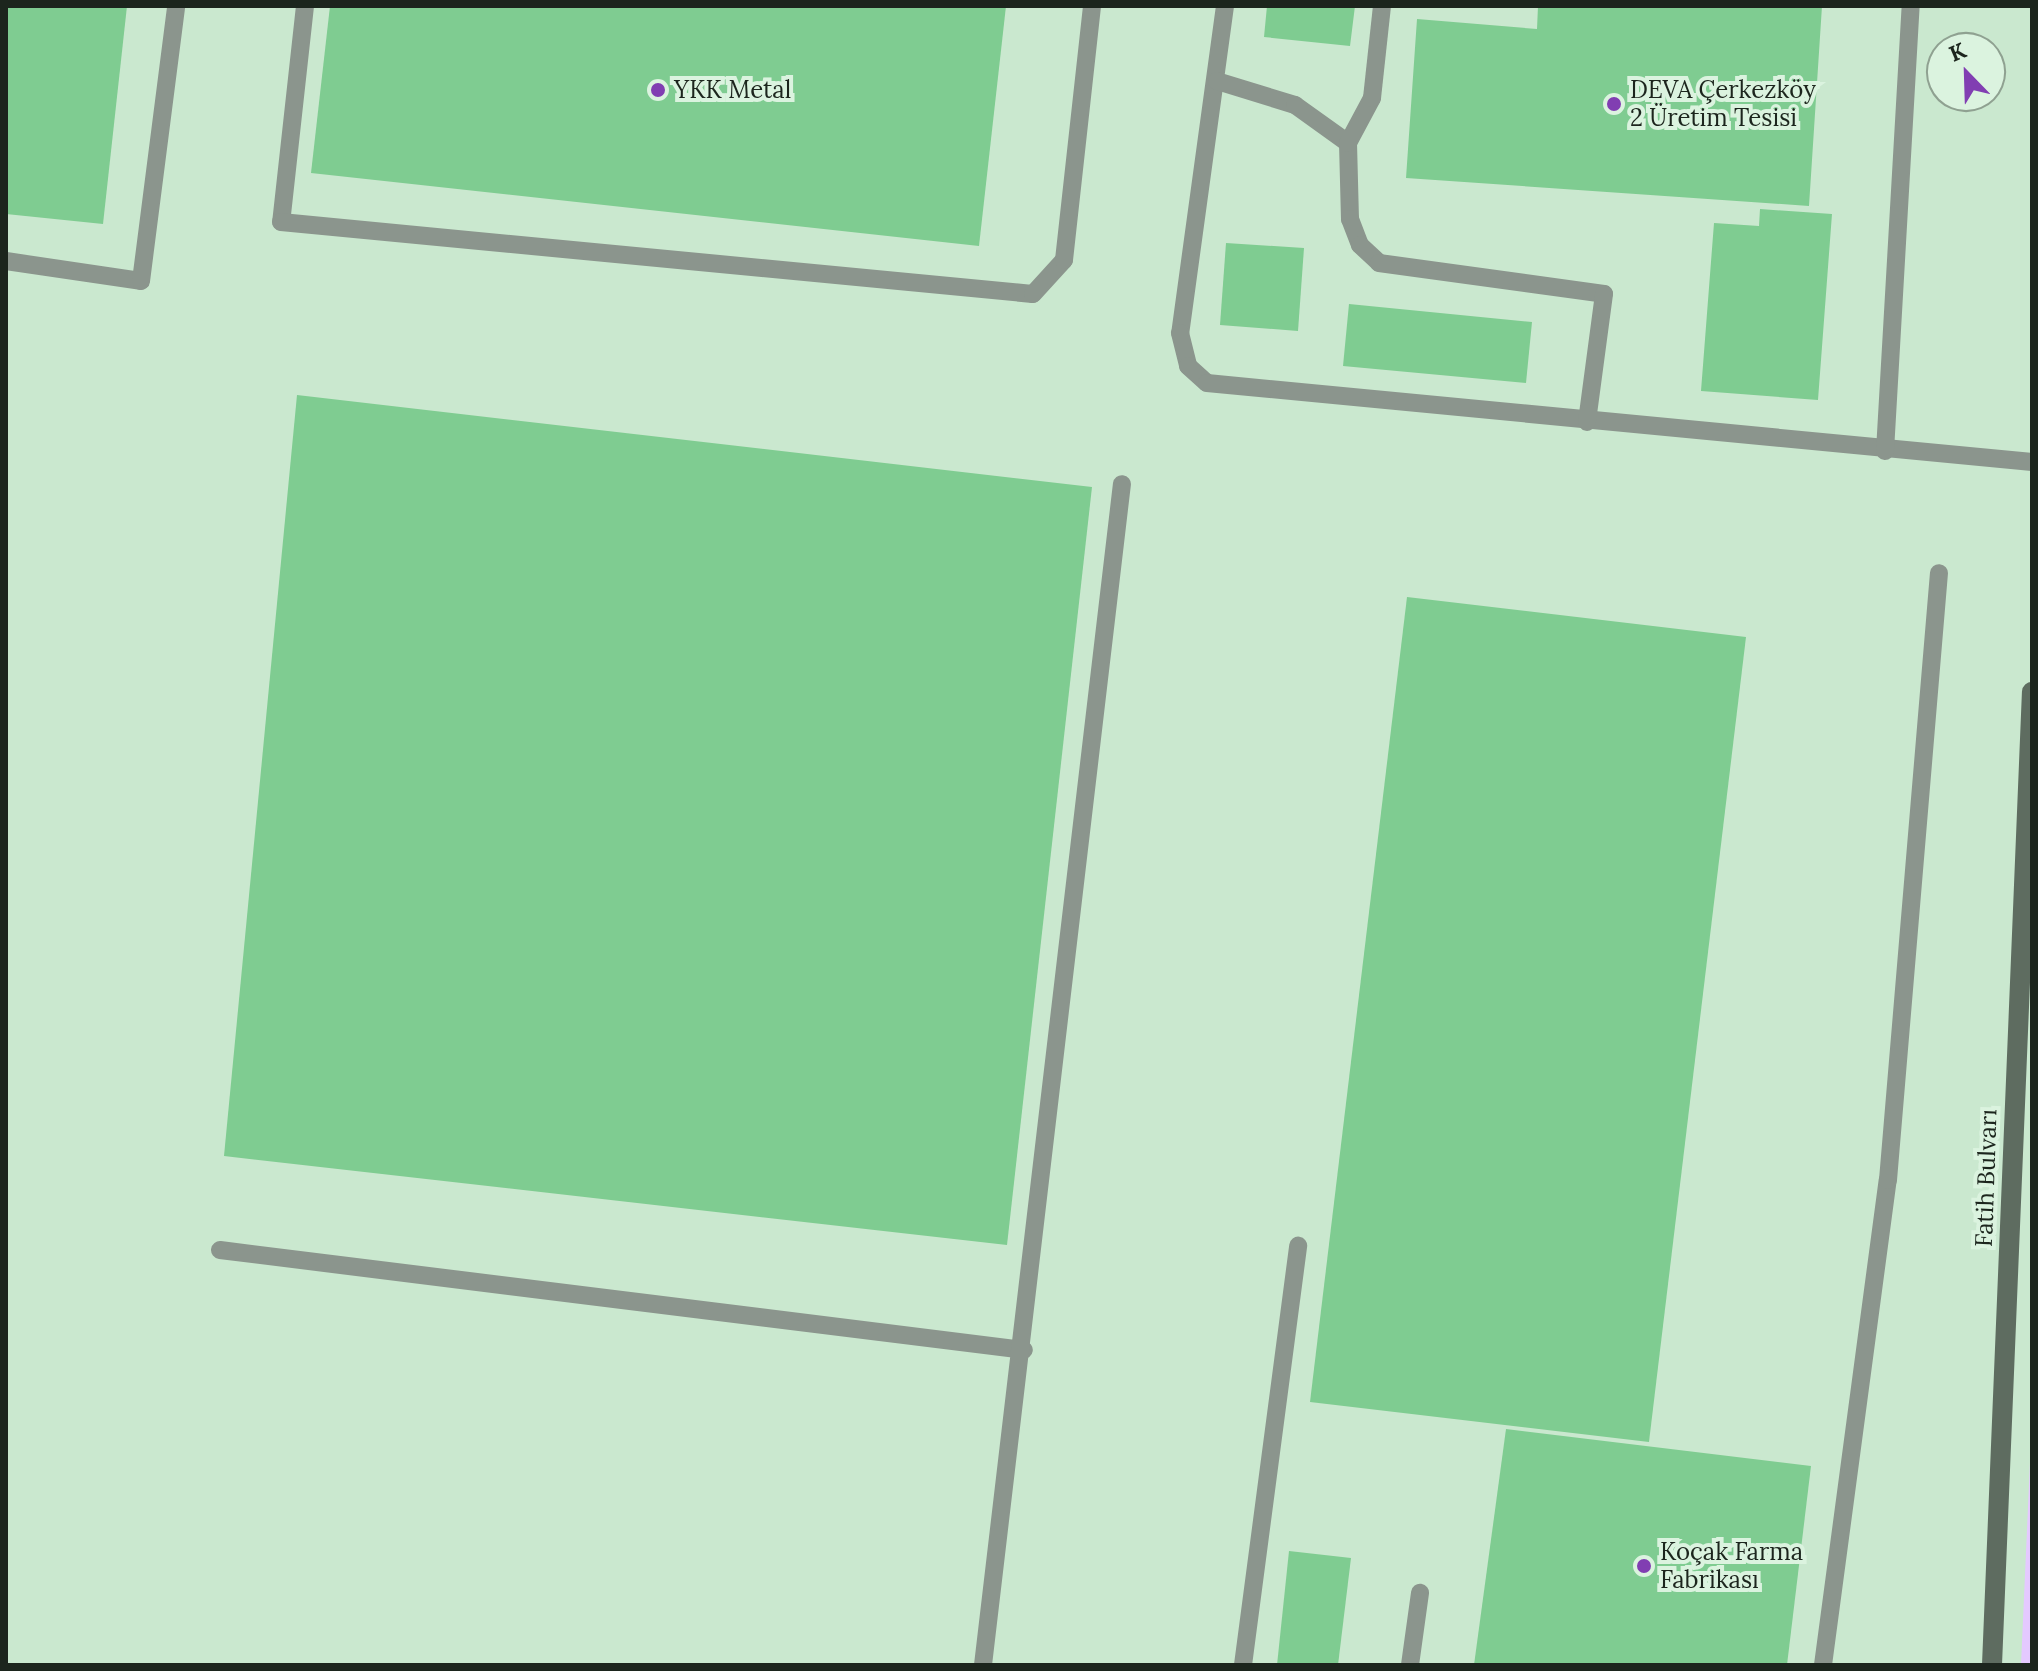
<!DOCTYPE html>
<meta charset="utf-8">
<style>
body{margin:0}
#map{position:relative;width:2038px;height:1671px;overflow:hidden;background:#dbf3df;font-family:Lora,serif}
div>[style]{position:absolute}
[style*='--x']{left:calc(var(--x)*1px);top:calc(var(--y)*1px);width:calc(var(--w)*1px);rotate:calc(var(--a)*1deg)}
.built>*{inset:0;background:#cae8cf}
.green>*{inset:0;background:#e4c9ff}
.building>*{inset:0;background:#7fcc91}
.service>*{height:18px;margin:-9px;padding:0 9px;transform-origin:9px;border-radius:9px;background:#8b958d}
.secondary>*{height:20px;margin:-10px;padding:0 10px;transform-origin:10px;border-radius:10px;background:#5e6c60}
.dots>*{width:22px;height:22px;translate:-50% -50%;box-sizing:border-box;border:4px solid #dbf3df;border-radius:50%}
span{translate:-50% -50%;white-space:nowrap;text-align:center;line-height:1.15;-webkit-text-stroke:8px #dbf3df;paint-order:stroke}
.poi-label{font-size:24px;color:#1c251d}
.left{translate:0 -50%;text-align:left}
.street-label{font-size:24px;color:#1c251d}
.frame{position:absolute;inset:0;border:8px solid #1c251d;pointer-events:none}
.north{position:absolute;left:1926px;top:32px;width:80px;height:80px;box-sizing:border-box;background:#dbf3df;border:2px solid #8fa191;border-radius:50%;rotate:337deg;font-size:22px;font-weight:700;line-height:32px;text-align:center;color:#1c251d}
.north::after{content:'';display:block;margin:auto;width:28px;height:36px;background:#813eb2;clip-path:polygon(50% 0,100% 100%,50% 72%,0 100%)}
</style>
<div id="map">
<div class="built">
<div style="clip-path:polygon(evenodd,6px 6px,2032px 6px,2032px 1665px,6px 1665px,6px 6px,1942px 48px,1990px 48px,1990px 96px,1942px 96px,1942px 48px)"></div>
</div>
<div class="green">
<div style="clip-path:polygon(2032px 1417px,2032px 1665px,2021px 1665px)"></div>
</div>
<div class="building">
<div style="clip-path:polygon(6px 6px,127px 6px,103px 224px,6px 214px)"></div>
<div style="clip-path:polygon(330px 6px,1006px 6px,979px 246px,311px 173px)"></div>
<div style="clip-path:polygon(1267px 6px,1355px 6px,1350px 46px,1264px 37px)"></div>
<div style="clip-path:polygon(1538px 6px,1822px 6px,1809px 206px,1406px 178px,1417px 19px,1537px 29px)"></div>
<div style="clip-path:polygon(1760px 209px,1832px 214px,1818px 400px,1701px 391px,1714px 223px,1759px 226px)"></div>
<div style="clip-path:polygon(1226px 243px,1304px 248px,1298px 331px,1220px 325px)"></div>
<div style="clip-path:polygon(1349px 304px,1532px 322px,1526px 383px,1343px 366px)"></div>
<div style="clip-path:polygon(297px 395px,1092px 487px,1007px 1245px,224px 1156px)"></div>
<div style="clip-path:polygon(1407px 597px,1746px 637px,1649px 1442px,1310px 1402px)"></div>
<div style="clip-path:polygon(1506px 1429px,1811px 1466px,1787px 1665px,1474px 1665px)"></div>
<div style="clip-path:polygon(1289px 1551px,1351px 1558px,1338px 1665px,1277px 1665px)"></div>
</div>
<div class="service">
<div style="--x:305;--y:6;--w:217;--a:96.3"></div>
<div style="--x:281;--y:222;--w:755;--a:5.47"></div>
<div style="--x:1033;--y:294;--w:46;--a:-47.6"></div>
<div style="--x:1064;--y:260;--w:256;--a:-83.7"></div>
<div style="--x:1225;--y:6;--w:330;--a:97.8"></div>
<div style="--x:1180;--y:333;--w:34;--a:76"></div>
<div style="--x:1188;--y:366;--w:25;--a:42"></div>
<div style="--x:1207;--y:383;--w:829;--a:5.47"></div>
<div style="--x:1217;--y:81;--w:82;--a:17.1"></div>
<div style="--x:1295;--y:105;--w:65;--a:35.6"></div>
<div style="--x:1348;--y:143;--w:76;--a:88.5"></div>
<div style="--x:1350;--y:219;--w:28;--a:69"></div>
<div style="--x:1360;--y:245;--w:26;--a:43"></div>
<div style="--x:1379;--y:263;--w:227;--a:7.8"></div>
<div style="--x:1604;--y:294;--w:129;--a:97.6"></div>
<div style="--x:1348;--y:143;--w:51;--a:-61.9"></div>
<div style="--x:1372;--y:98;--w:93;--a:-83.8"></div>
<div style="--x:6;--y:261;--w:136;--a:8.4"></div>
<div style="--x:141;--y:281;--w:277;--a:-82.7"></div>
<div style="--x:1885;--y:451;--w:446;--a:-86.7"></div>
<div style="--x:220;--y:1250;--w:810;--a:7.09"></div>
<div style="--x:983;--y:1665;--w:1189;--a:-83.29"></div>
<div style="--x:1243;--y:1665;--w:423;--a:-82.5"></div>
<div style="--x:1410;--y:1665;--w:73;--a:-82.1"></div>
<div style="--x:1823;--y:1665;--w:489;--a:-82.4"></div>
<div style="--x:1888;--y:1180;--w:609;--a:-85.2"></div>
</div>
<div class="secondary">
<div style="--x:1992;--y:1665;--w:974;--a:-87.65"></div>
</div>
<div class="dots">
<div style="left:658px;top:90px;background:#813eb2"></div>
<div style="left:1614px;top:104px;background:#813eb2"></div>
<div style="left:1644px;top:1566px;background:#813eb2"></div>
</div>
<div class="poi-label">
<span class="left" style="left:674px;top:90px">YKK Metal</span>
<span class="left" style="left:1630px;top:104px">DEVA Çerkezköy<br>2 Üretim Tesisi</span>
<span class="left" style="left:1660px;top:1566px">Koçak Farma<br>Fabrikası</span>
</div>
<div class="street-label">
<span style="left:1986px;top:1178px;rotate:-88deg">Fatih Bulvarı</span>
</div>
<div class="frame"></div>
<div class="north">K</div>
</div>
